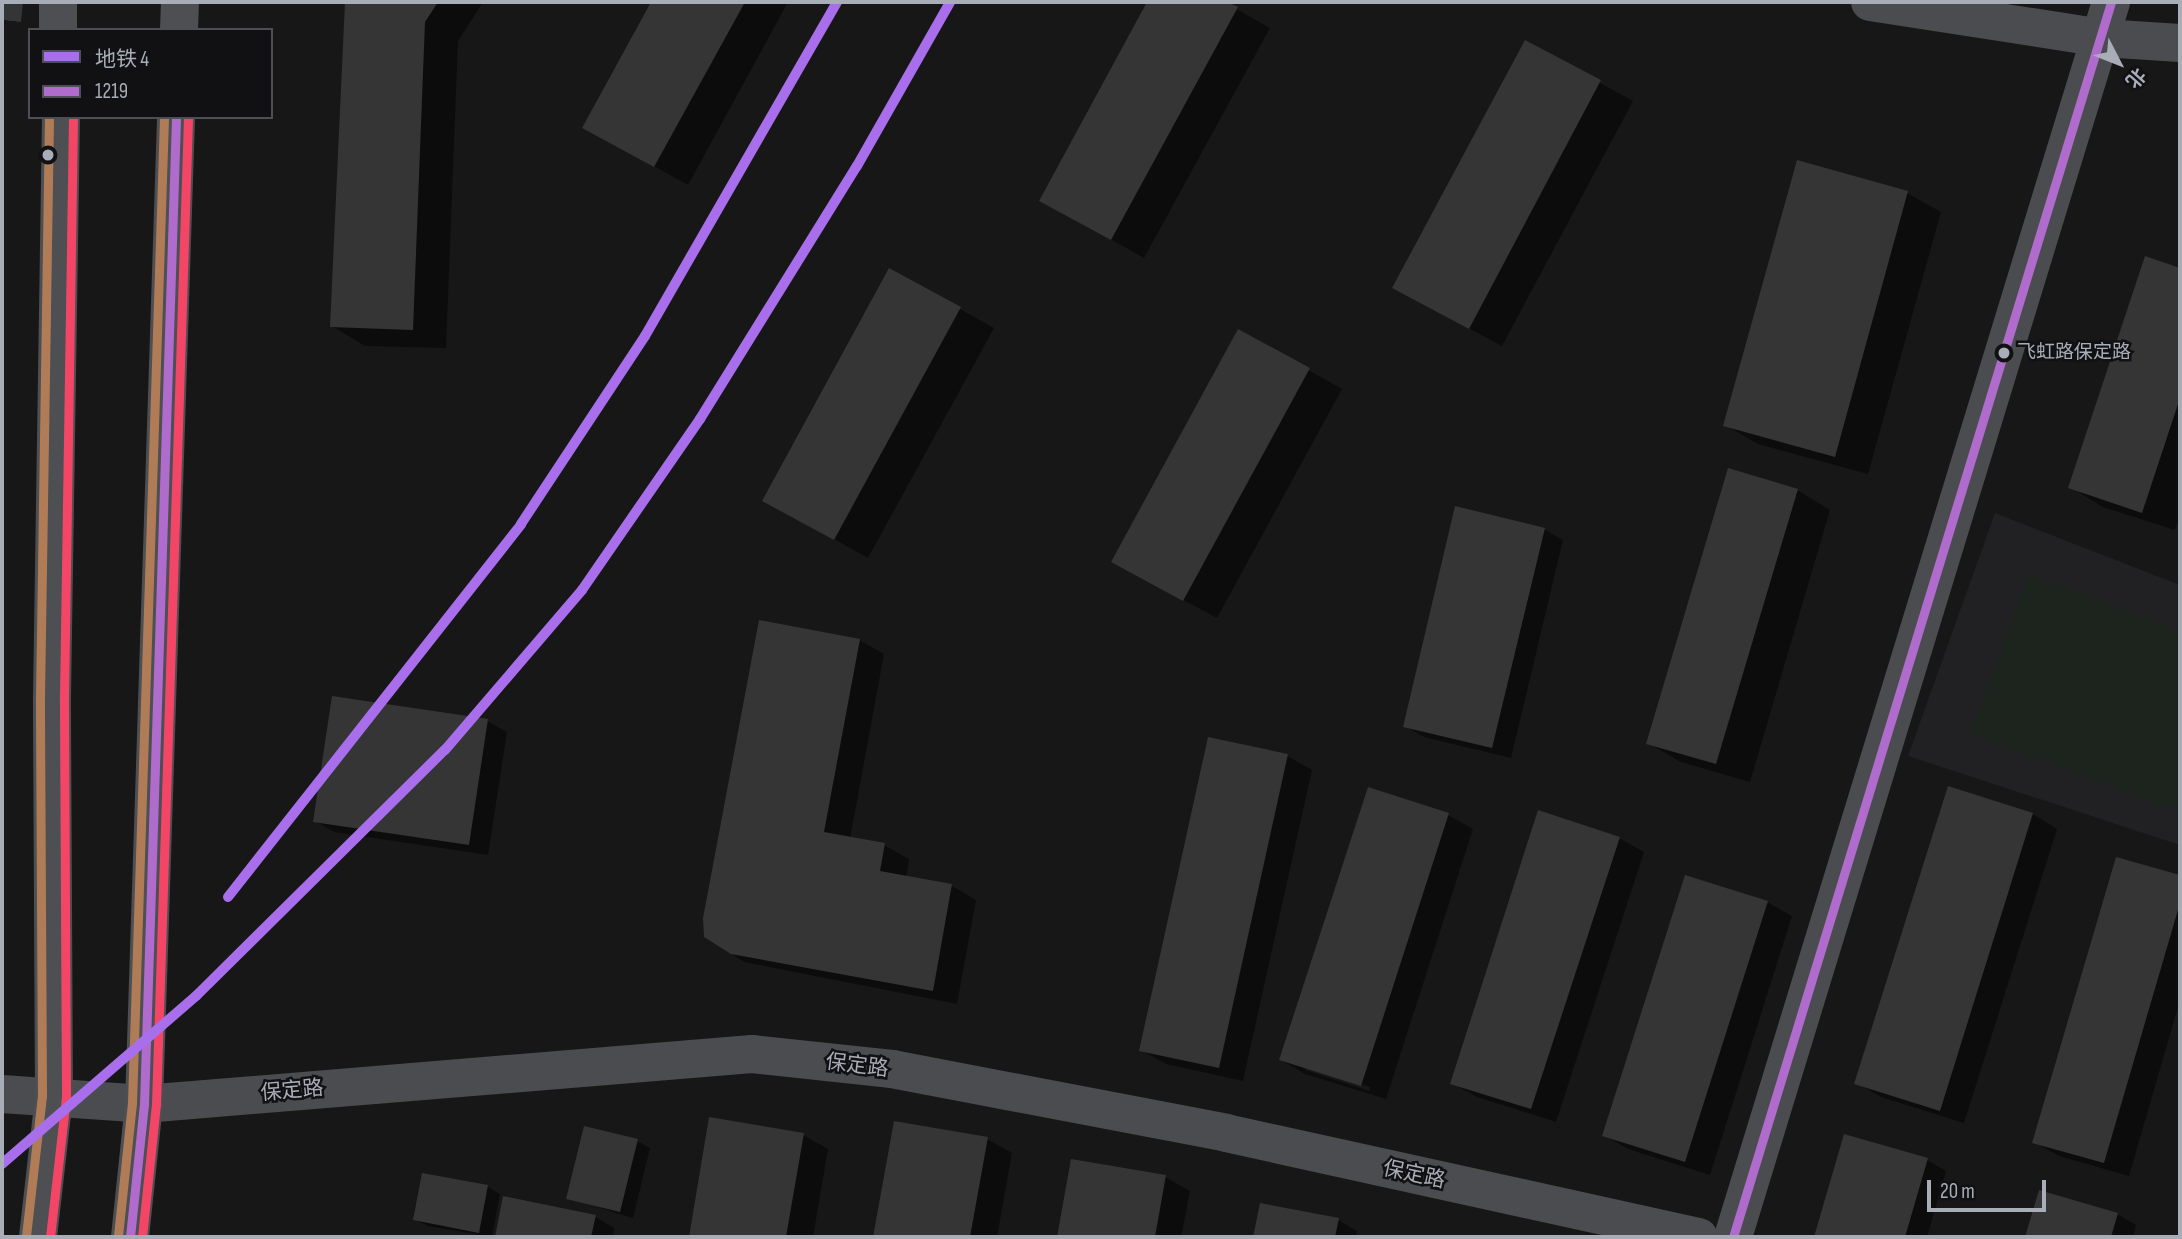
<!DOCTYPE html>
<meta charset="utf-8">
<style>
body{margin:0}
#map{position:relative;width:2182px;height:1239px;overflow:hidden;background:#171717;font-family:"Sofia Sans Condensed","Noto Sans SC",sans-serif}
div>[style]{position:absolute}
[style*='--x']{left:calc(var(--x)*1px);top:calc(var(--y)*1px);width:calc(var(--w)*1px);rotate:calc(var(--a)*1deg)}
.built>*{inset:0;background:#212123}
.green>*{inset:0;background:#1d241e}
.shadow>*{inset:0;background:#0007}
.building>*{inset:0;background:#353536}
.trunk-tunnel>*{height:38px;margin-top:-19px;transform-origin:0;background:repeating-linear-gradient(90deg,#343537 0 38px,transparent 0 57px)}
.minor>*{height:38px;margin:-19px;padding:0 19px;transform-origin:19px;border-radius:19px;background:#4b4c50}
.primary>*{height:38px;margin:-19px;padding:0 19px;transform-origin:19px;border-radius:19px;background:#4d4f52}
.bus-1>*{height:9px;margin:-4.5px;padding:0 4.5px;transform-origin:4.5px;border-radius:4.5px;background:#b06ccc}
.bus-2>*{height:9px;margin:-4.5px;padding:0 4.5px;transform-origin:4.5px;border-radius:4.5px;background:#f34667}
.bus-3>*{height:9px;margin:-4.5px;padding:0 4.5px;transform-origin:4.5px;border-radius:4.5px;background:#b07c57}
.metro-1>*{height:10px;margin:-5px;padding:0 5px;transform-origin:5px;border-radius:5px;background:#a96eec}
.dots>*{width:19px;height:19px;translate:-50% -50%;box-sizing:border-box;border:4px solid #111113;border-radius:50%}
span{translate:-50% -50%;white-space:nowrap;text-align:center;line-height:1.15;-webkit-text-stroke:5px #111113;paint-order:stroke}
.bus-label{font-size:19px;color:#a8adb8}
.left{translate:0 -50%;text-align:left}
.street-label{font-size:21px;color:#a8adb8}
.frame{position:absolute;inset:0;border:4px solid #a8adb8;pointer-events:none}
.legend{position:absolute;left:28px;top:28px;width:245px;height:91px;box-sizing:border-box;background:#111113;border:2px solid #4d4f55;margin:0;padding:9px 12px;list-style:none;font-size:21px;color:#a8adb8}
.legend li{display:flex;align-items:center;gap:14px;height:35px}
.legend b{width:35px;border:2px solid #4d4f55}
.north{position:absolute;left:2084px;top:28px;width:70px;height:70px;-webkit-text-stroke:5px #111113;paint-order:stroke;rotate:132deg;font-size:19px;font-weight:700;line-height:28px;text-align:center;color:#a8adb8}
.north::after{content:'';display:block;margin:auto;width:24px;height:32px;background:#a8adb8;clip-path:polygon(50% 0,100% 100%,50% 72%,0 100%)}
.scale{position:absolute;left:1927px;top:1180px;width:119px;height:32px;box-sizing:border-box;border:4px solid #a8adb8;border-top:0;padding-left:9px;font-size:21px;line-height:24px;white-space:nowrap;color:#a8adb8;-webkit-text-stroke:5px #111113;paint-order:stroke}
</style>
<div id="map">
<div class="built">
<div style="clip-path:polygon(1995px 513px,2180px 585px,2180px 845px,1908px 756px)"></div>
</div>
<div class="green">
<div style="clip-path:polygon(2029px 574px,2180px 630px,2180px 812px,1970px 734px)"></div>
</div>
<div class="shadow">
<div style="clip-path:polygon(347px 2px,483px 2px,458px 41px,446px 348px,365px 346px,332px 326px)"></div>
<div style="clip-path:polygon(653px 2px,788px 2px,688px 185px,584px 127px)"></div>
<div style="clip-path:polygon(1149px 2px,1224px 2px,1270px 28px,1144px 258px,1041px 200px)"></div>
<div style="clip-path:polygon(1526px 42px,1633px 101px,1502px 346px,1427px 306px)"></div>
<div style="clip-path:polygon(1907px 193px,1941px 212px,1868px 474px,1758px 444px,1725px 425px)"></div>
<div style="clip-path:polygon(2146px 258px,2180px 270px,2180px 516px,2175px 530px,2103px 507px,2070px 487px)"></div>
<div style="clip-path:polygon(890px 270px,994px 328px,868px 558px,798px 519px)"></div>
<div style="clip-path:polygon(1239px 331px,1342px 389px,1217px 618px,1146px 580px)"></div>
<div style="clip-path:polygon(1797px 490px,1830px 510px,1750px 782px,1681px 762px,1648px 743px)"></div>
<div style="clip-path:polygon(1544px 529px,1563px 540px,1511px 758px,1424px 737px,1405px 726px)"></div>
<div style="clip-path:polygon(2px 544px,4px 546px,2px 589px)"></div>
<div style="clip-path:polygon(859px 640px,884px 654px,850px 839px,884px 845px,909px 859px,906px 878px,952px 886px,976px 900px,957px 1004px,744px 962px,706px 937px)"></div>
<div style="clip-path:polygon(487px 721px,507px 732px,488px 855px,334px 832px,315px 821px)"></div>
<div style="clip-path:polygon(1287px 756px,1312px 770px,1243px 1081px,1166px 1064px,1141px 1050px)"></div>
<div style="clip-path:polygon(2033px 814px,2057px 829px,1964px 1123px,1881px 1097px,1857px 1083px)"></div>
<div style="clip-path:polygon(evenodd,1448px 815px,1473px 829px,1386px 1099px,1305px 1074px,1281px 1060px,1448px 815px,1305px 1067px,1370px 1087px,1369px 1091px,1305px 1070px,1305px 1067px)"></div>
<div style="clip-path:polygon(1619px 838px,1644px 852px,1556px 1122px,1477px 1097px,1452px 1083px)"></div>
<div style="clip-path:polygon(2117px 859px,2180px 877px,2180px 1000px,2129px 1176px,2059px 1156px,2034px 1142px)"></div>
<div style="clip-path:polygon(1767px 902px,1792px 916px,1710px 1175px,1628px 1149px,1604px 1135px)"></div>
<div style="clip-path:polygon(711px 1119px,803px 1135px,828px 1149px,813px 1237px,690px 1237px)"></div>
<div style="clip-path:polygon(895px 1123px,987px 1139px,1012px 1153px,997px 1237px,875px 1237px)"></div>
<div style="clip-path:polygon(1845px 1136px,1927px 1160px,1946px 1171px,1927px 1237px,1816px 1237px)"></div>
<div style="clip-path:polygon(637px 1141px,650px 1148px,633px 1218px,568px 1198px)"></div>
<div style="clip-path:polygon(1073px 1161px,1165px 1177px,1190px 1191px,1181px 1237px,1059px 1237px)"></div>
<div style="clip-path:polygon(423px 1175px,488px 1187px,500px 1194px,492px 1237px,428px 1226px,415px 1219px)"></div>
<div style="clip-path:polygon(2040px 1192px,2117px 1214px,2136px 1225px,2133px 1237px,2027px 1237px)"></div>
<div style="clip-path:polygon(505px 1198px,595px 1217px,614px 1228px,613px 1237px,497px 1237px)"></div>
<div style="clip-path:polygon(1261px 1205px,1338px 1220px,1357px 1231px,1356px 1237px,1255px 1237px)"></div>
</div>
<div class="building">
<div style="clip-path:polygon(345px 2px,438px 2px,425px 22px,413px 330px,330px 327px)"></div>
<div style="clip-path:polygon(651px 2px,745px 2px,654px 167px,582px 128px)"></div>
<div style="clip-path:polygon(1147px 2px,1227px 2px,1238px 7px,1111px 240px,1039px 201px)"></div>
<div style="clip-path:polygon(1525px 40px,1601px 80px,1469px 329px,1392px 288px)"></div>
<div style="clip-path:polygon(1797px 160px,1908px 191px,1835px 457px,1723px 426px)"></div>
<div style="clip-path:polygon(2145px 256px,2180px 268px,2180px 398px,2142px 513px,2068px 488px)"></div>
<div style="clip-path:polygon(889px 268px,961px 307px,834px 540px,762px 501px)"></div>
<div style="clip-path:polygon(1238px 329px,1310px 368px,1183px 601px,1111px 562px)"></div>
<div style="clip-path:polygon(1728px 468px,1798px 489px,1716px 764px,1646px 744px)"></div>
<div style="clip-path:polygon(1455px 506px,1545px 528px,1492px 748px,1403px 727px)"></div>
<div style="clip-path:polygon(759px 620px,860px 639px,824px 832px,885px 843px,880px 871px,952px 884px,933px 991px,731px 954px,704px 937px,703px 918px)"></div>
<div style="clip-path:polygon(332px 696px,488px 719px,469px 845px,313px 822px)"></div>
<div style="clip-path:polygon(1208px 737px,1288px 754px,1219px 1068px,1139px 1051px)"></div>
<div style="clip-path:polygon(1948px 786px,2033px 813px,1940px 1111px,1854px 1084px)"></div>
<div style="clip-path:polygon(1368px 787px,1449px 813px,1361px 1086px,1279px 1060px)"></div>
<div style="clip-path:polygon(1538px 810px,1620px 837px,1531px 1109px,1450px 1084px)"></div>
<div style="clip-path:polygon(2116px 857px,2180px 875px,2180px 903px,2104px 1163px,2032px 1143px)"></div>
<div style="clip-path:polygon(1685px 875px,1768px 901px,1685px 1162px,1602px 1136px)"></div>
<div style="clip-path:polygon(709px 1117px,804px 1133px,786px 1237px,689px 1237px)"></div>
<div style="clip-path:polygon(894px 1121px,988px 1137px,970px 1237px,873px 1237px)"></div>
<div style="clip-path:polygon(584px 1126px,638px 1139px,620px 1212px,566px 1199px)"></div>
<div style="clip-path:polygon(1844px 1134px,1928px 1158px,1905px 1237px,1814px 1237px)"></div>
<div style="clip-path:polygon(1071px 1159px,1166px 1175px,1155px 1237px,1057px 1237px)"></div>
<div style="clip-path:polygon(422px 1173px,488px 1185px,479px 1233px,413px 1220px)"></div>
<div style="clip-path:polygon(2039px 1190px,2118px 1213px,2111px 1237px,2025px 1237px)"></div>
<div style="clip-path:polygon(503px 1196px,596px 1215px,591px 1237px,495px 1237px)"></div>
<div style="clip-path:polygon(1260px 1203px,1339px 1218px,1335px 1237px,1253px 1237px)"></div>
</div>
<div class="trunk-tunnel">
<div style="--x:2;--y:20;--w:18;--a:-84"></div>
</div>
<div class="minor">
<div style="--x:1870;--y:2;--w:235;--a:8.8"></div>
<div style="--x:2102;--y:38;--w:78;--a:3.7"></div>
<div style="--x:2;--y:1094;--w:142;--a:4"></div>
<div style="--x:144;--y:1104;--w:610;--a:-4.7"></div>
<div style="--x:752;--y:1054;--w:141;--a:6.1"></div>
<div style="--x:892;--y:1069;--w:340;--a:10.8"></div>
<div style="--x:1226;--y:1133;--w:484;--a:12.4"></div>
<div style="--x:1733;--y:1237;--w:1292;--a:-72.98"></div>
</div>
<div class="primary">
<div style="--x:58;--y:2;--w:28;--a:90"></div>
<div style="--x:179;--y:30;--w:28;--a:-88"></div>
<div style="--x:38;--y:1237;--w:142;--a:-83.5"></div>
<div style="--x:54;--y:1096;--w:399;--a:-90.3"></div>
<div style="--x:52;--y:697;--w:580;--a:-89.11"></div>
<div style="--x:130;--y:1237;--w:134;--a:-84"></div>
<div style="--x:144;--y:1104;--w:988;--a:-88.14"></div>
</div>
<div class="bus-1">
<div style="--x:130;--y:1237;--w:134;--a:-84"></div>
<div style="--x:144;--y:1104;--w:988;--a:-88.14"></div>
<div style="--x:1733;--y:1237;--w:1292;--a:-72.98"></div>
</div>
<div class="bus-2">
<div style="--x:50;--y:1237;--w:142;--a:-83.5"></div>
<div style="--x:66;--y:1096;--w:399;--a:-90.3"></div>
<div style="--x:64;--y:697;--w:580;--a:-89.11"></div>
<div style="--x:142;--y:1237;--w:134;--a:-84"></div>
<div style="--x:156;--y:1104;--w:988;--a:-88.14"></div>
</div>
<div class="bus-3">
<div style="--x:26;--y:1236;--w:142;--a:-83.5"></div>
<div style="--x:42;--y:1095;--w:398;--a:-90.3"></div>
<div style="--x:40;--y:697;--w:580;--a:-89.11"></div>
<div style="--x:118;--y:1236;--w:134;--a:-84"></div>
<div style="--x:132;--y:1103;--w:987;--a:-88.14"></div>
</div>
<div class="metro-1">
<div style="--x:228;--y:897;--w:474;--a:-51.8"></div>
<div style="--x:521;--y:524;--w:225;--a:-56.6"></div>
<div style="--x:645;--y:336;--w:385;--a:-60.1"></div>
<div style="--x:2;--y:1164;--w:257;--a:-40.9"></div>
<div style="--x:196;--y:996;--w:350;--a:-44.7"></div>
<div style="--x:445;--y:750;--w:211;--a:-49.4"></div>
<div style="--x:582;--y:590;--w:208;--a:-55.4"></div>
<div style="--x:700;--y:419;--w:298;--a:-58.2"></div>
<div style="--x:857;--y:166;--w:189;--a:-60.4"></div>
</div>
<div class="dots">
<div style="left:48px;top:155px;background:#a8adb8"></div>
<div style="left:2004px;top:353px;background:#a8adb8"></div>
</div>
<div class="bus-label">
<span class="left" style="left:2017px;top:353px">飞虹路保定路</span>
</div>
<div class="street-label">
<span style="left:857px;top:1066px;rotate:7deg">保定路</span>
<span style="left:292px;top:1091px;rotate:-5deg">保定路</span>
<span style="left:1414px;top:1175px;rotate:12deg">保定路</span>
</div>
<div class="frame"></div>
<ul class="legend">
<li><b style="height:9px;background:#a96eec"></b>地铁 4</li>
<li><b style="height:9px;background:#b06ccc"></b>1219</li>
</ul>
<div class="north">北</div>
<div class="scale">20 m</div>
</div>
